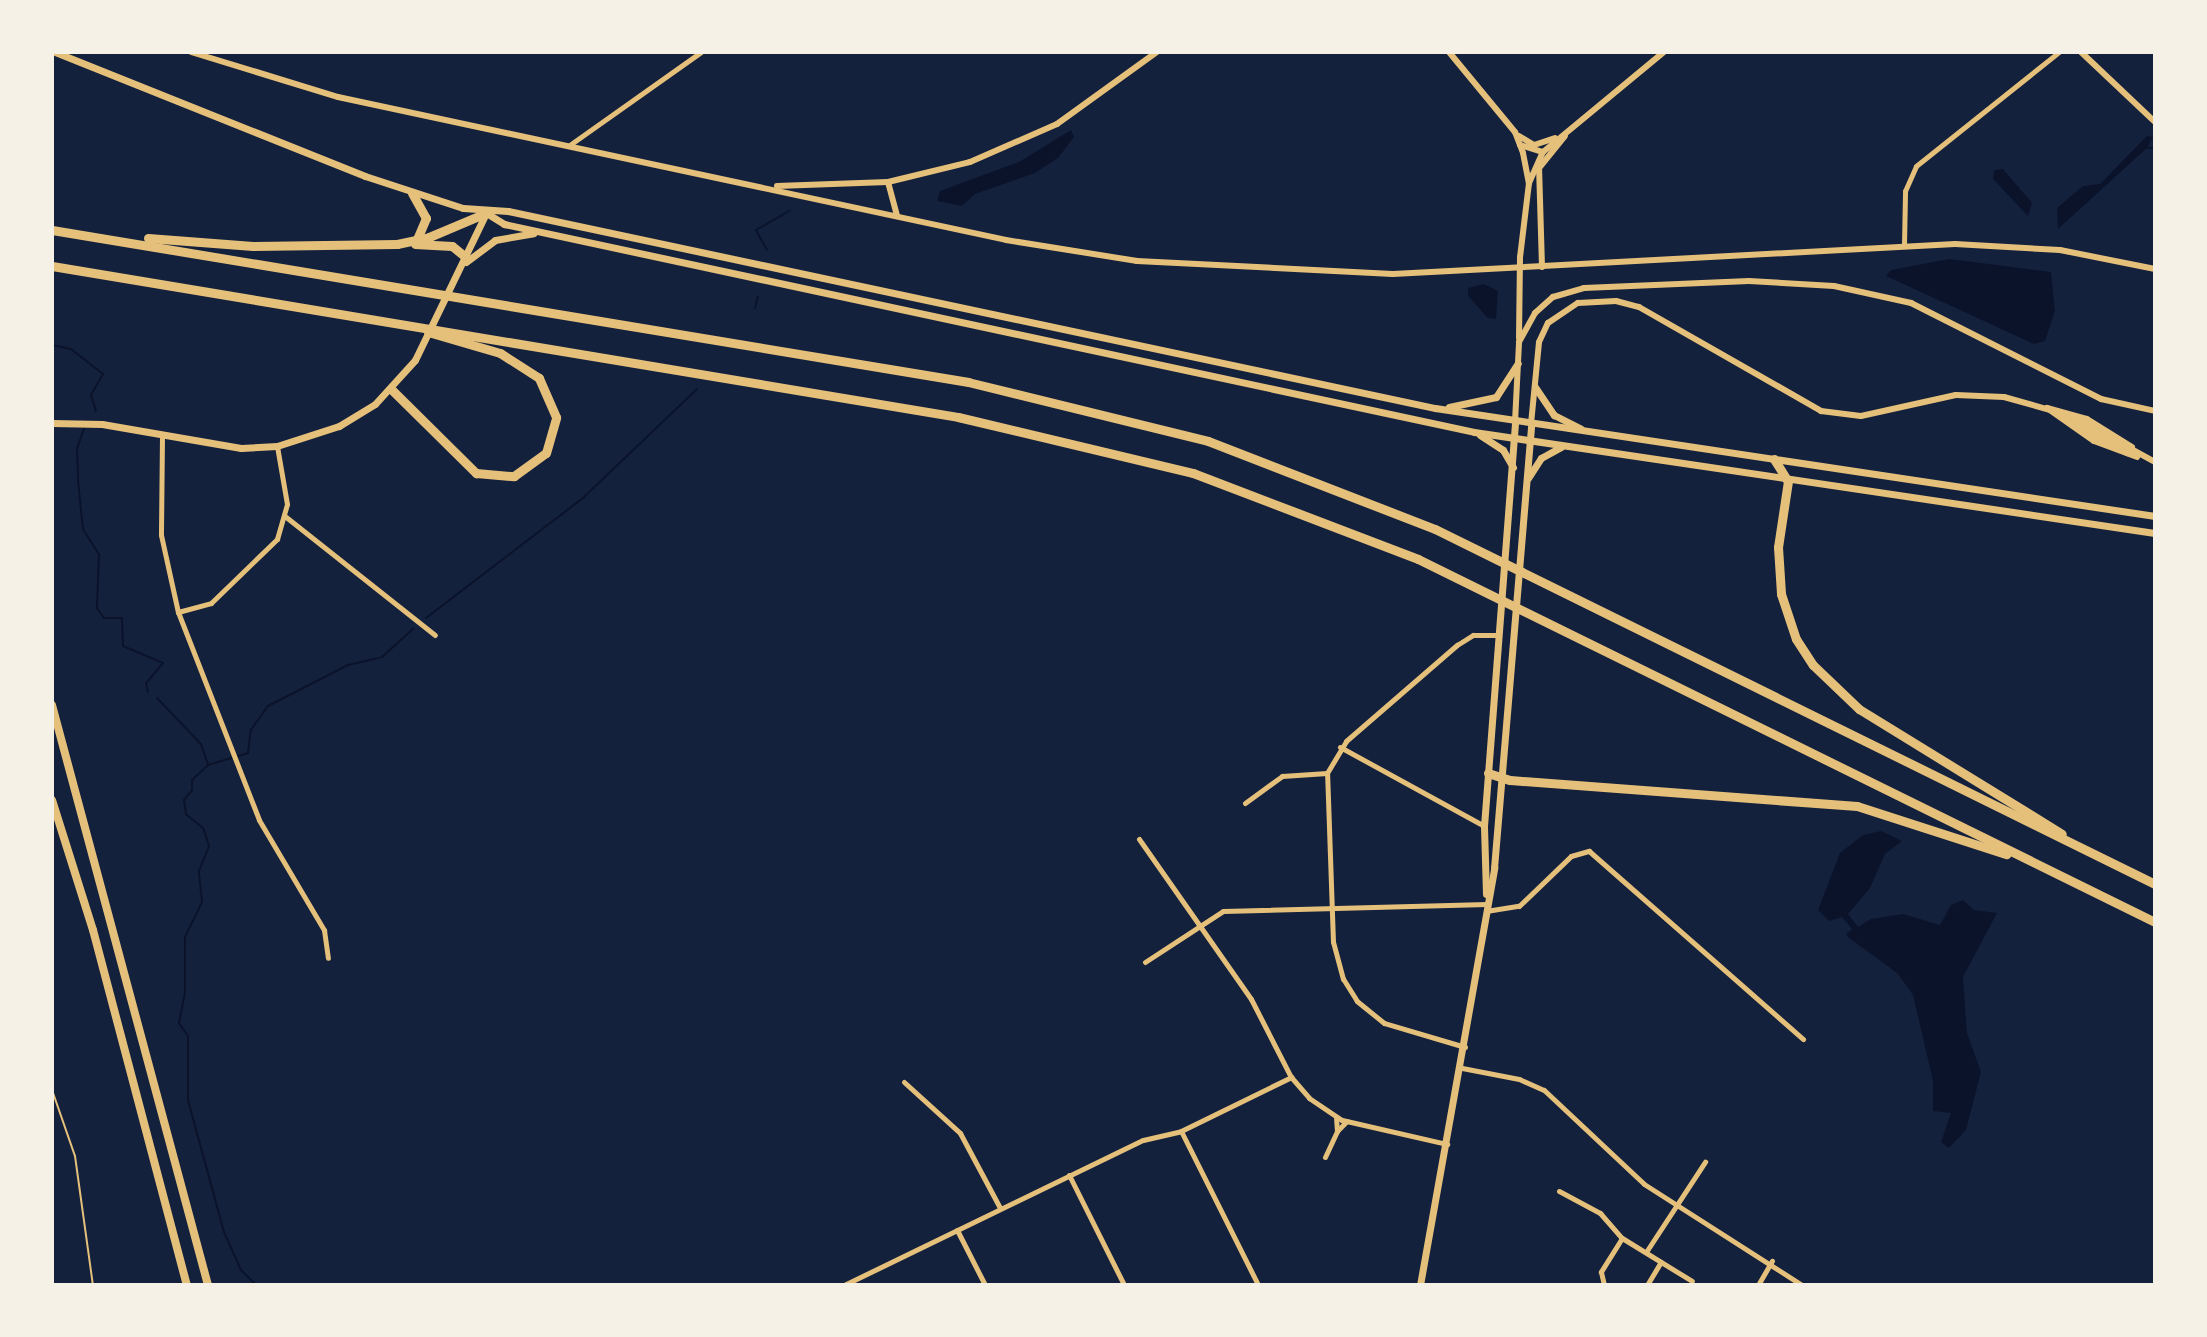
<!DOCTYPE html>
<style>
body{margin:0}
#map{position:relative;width:2207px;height:1337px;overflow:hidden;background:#14213d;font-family:"Work Sans",sans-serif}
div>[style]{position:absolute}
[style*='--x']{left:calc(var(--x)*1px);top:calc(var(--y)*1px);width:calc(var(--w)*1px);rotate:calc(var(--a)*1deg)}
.water>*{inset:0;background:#0b132b}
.stream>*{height:2px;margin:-1px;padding:0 1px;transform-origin:1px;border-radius:1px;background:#0b132b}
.service>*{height:2px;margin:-1px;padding:0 1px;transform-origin:1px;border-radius:1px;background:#e5c07b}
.minor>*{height:5px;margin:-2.5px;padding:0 2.5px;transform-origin:2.5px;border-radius:2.5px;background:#e5c07b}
.tertiary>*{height:6px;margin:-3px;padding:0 3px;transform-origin:3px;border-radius:3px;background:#e5c07b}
.secondary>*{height:7px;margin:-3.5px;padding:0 3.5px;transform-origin:3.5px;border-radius:3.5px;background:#e5c07b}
.trunk>*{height:8px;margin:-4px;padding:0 4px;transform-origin:4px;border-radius:4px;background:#e5c07b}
.motorway>*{height:9px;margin:-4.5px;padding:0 4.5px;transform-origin:4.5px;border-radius:4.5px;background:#e5c07b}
span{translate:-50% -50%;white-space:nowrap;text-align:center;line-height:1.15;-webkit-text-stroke:8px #f6f1e7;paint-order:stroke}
.frame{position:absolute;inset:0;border:54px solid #f6f1e7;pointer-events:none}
</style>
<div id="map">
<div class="water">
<div style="clip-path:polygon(1071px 130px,1074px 137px,1058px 158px,1035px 173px,975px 194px,962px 206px,937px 201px,940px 191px,1019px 162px)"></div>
<div style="clip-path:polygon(2147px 136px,2153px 137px,2147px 148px,2058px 229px,2057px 208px,2083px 186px,2100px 184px)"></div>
<div style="clip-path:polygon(2003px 169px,2032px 203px,2028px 216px,1993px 179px,1994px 170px)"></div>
<div style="clip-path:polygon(1949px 259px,2051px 272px,2055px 311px,2045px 341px,2034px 344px,1886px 276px,1891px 270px)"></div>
<div style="clip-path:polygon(1484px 284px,1498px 291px,1496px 319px,1488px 318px,1468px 296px,1468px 288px)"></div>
<div style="clip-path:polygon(1881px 831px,1902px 841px,1885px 854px,1870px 888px,1848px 914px,1858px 927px,1871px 919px,1903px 914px,1940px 925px,1951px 905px,1963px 900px,1974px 910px,1997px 913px,1963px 977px,1967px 1033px,1981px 1072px,1966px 1130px,1949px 1148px,1941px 1142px,1951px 1113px,1933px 1111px,1933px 1081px,1913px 995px,1897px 973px,1849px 938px,1846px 934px,1852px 929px,1842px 917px,1829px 921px,1818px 910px,1840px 853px,1863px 835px)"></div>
</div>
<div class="stream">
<div style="--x:2147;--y:148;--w:8;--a:0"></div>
<div style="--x:767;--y:250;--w:23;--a:-119"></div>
<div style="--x:756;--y:230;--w:39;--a:-30"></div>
<div style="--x:755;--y:308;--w:12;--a:-76"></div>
<div style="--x:52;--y:345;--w:19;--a:12"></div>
<div style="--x:71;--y:349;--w:41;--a:38"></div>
<div style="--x:103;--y:374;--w:24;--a:120"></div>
<div style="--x:91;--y:395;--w:17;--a:73"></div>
<div style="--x:84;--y:429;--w:20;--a:110"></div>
<div style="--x:77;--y:448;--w:33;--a:88"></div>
<div style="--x:78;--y:481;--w:48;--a:84.1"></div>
<div style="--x:83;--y:529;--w:31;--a:58"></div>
<div style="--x:99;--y:555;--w:53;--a:92.2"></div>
<div style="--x:97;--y:608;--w:12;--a:55"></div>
<div style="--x:104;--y:618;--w:18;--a:0"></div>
<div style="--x:122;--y:618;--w:28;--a:88"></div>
<div style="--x:123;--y:646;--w:43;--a:23"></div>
<div style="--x:163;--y:663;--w:26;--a:130"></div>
<div style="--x:146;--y:683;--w:9;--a:77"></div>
<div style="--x:426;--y:618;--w:199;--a:-37.4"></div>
<div style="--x:584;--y:497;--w:156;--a:-43.7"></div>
<div style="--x:157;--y:698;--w:64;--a:46.3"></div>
<div style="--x:201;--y:744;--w:21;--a:71"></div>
<div style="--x:256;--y:1285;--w:21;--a:-135"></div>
<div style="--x:241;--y:1270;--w:42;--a:-114.1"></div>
<div style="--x:224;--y:1232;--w:137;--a:-105.3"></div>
<div style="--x:188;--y:1100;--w:64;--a:-90"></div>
<div style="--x:188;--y:1036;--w:16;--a:-125"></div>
<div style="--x:179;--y:1023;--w:32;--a:-79"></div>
<div style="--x:185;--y:992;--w:55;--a:-90"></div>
<div style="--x:185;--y:937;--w:39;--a:-64"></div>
<div style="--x:202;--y:902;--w:31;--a:-96"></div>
<div style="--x:199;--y:871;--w:27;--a:-68"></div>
<div style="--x:209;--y:846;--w:19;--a:-108"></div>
<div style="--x:203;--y:828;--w:22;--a:-141"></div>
<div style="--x:186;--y:814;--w:14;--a:-98"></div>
<div style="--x:184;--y:800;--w:13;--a:-51"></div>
<div style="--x:192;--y:790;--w:10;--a:-90"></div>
<div style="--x:192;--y:780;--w:22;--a:-43"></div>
<div style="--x:208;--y:765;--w:42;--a:-16.7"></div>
<div style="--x:248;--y:753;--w:23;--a:-83"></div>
<div style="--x:251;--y:730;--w:29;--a:-55"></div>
<div style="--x:268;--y:706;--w:90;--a:-27.1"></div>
<div style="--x:348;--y:665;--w:35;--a:-13"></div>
<div style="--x:382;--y:657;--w:42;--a:-42.1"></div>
</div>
<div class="service">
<div style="--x:52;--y:1090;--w:70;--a:70.8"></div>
<div style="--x:75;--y:1156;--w:130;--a:82.1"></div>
</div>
<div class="minor">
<div style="--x:571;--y:144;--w:159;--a:-35.3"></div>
<div style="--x:1904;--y:245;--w:54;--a:-88.9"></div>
<div style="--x:1905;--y:191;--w:27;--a:-66"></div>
<div style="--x:1916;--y:166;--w:183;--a:-38.6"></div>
<div style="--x:162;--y:436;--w:99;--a:90.6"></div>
<div style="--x:161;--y:535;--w:79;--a:77.6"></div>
<div style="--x:178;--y:612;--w:223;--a:68.7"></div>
<div style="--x:259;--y:820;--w:128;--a:59.4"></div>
<div style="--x:324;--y:930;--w:28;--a:82"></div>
<div style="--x:286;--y:517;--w:190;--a:38.4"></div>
<div style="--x:178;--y:612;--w:34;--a:-15"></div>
<div style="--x:211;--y:603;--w:92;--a:-44.1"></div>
<div style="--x:277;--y:539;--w:36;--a:-74"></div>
<div style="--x:287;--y:504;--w:59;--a:-99.8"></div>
<div style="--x:1340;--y:747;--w:164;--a:28.7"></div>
<div style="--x:1245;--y:803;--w:46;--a:-36.1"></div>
<div style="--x:1282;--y:776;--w:45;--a:-3.8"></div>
<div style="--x:1139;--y:839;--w:195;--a:55"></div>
<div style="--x:1251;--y:999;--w:88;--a:62.9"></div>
<div style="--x:1291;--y:1077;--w:28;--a:49"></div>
<div style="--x:1309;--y:1098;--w:40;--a:34"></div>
<div style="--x:1342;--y:1120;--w:108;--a:12.9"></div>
<div style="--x:1486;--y:911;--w:33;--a:-9"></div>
<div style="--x:1519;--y:906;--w:72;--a:-43.9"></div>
<div style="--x:1571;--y:856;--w:19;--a:-16"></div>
<div style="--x:1589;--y:851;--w:285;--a:41.3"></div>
<div style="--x:1145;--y:962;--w:93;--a:-33.2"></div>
<div style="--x:1223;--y:911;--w:264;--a:-1.5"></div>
<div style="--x:1465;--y:1047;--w:84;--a:-163.5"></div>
<div style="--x:1384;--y:1023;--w:35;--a:-141"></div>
<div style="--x:1357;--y:1001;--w:26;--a:-122"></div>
<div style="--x:1343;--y:979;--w:38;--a:-105"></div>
<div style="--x:1333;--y:942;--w:169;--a:-92"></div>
<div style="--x:1327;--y:773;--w:37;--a:-59"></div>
<div style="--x:1346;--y:741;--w:147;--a:-40.9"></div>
<div style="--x:1457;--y:645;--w:19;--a:-32"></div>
<div style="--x:1473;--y:635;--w:25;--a:0"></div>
<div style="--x:1462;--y:1068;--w:58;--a:10.9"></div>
<div style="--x:1519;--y:1079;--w:27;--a:24"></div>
<div style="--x:1544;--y:1090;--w:137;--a:43.2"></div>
<div style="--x:1644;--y:1184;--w:188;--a:32.6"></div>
<div style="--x:904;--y:1082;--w:76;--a:42.3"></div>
<div style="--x:960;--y:1133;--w:85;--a:61.9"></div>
<div style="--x:1336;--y:1117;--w:14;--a:86"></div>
<div style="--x:1337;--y:1131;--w:14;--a:-45"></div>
<div style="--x:1181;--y:1131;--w:172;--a:63.4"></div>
<div style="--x:1325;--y:1157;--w:29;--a:-65"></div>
<div style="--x:1069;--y:1175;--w:123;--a:63.4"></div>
<div style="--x:1559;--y:1191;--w:47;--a:28.2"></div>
<div style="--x:1600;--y:1213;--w:33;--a:49"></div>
<div style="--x:1622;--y:1238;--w:40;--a:122"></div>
<div style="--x:1601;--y:1272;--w:13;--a:77"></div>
<div style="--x:957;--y:1230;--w:62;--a:63"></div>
<div style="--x:1622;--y:1238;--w:82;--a:31.6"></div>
<div style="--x:1646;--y:1252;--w:108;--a:-56.8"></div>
<div style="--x:844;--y:1285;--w:332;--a:-25.9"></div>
<div style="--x:1143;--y:1140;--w:39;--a:-13"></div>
<div style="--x:1181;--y:1131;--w:123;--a:-26.1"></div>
<div style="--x:1647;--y:1285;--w:27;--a:-59"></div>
<div style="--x:1758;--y:1285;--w:28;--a:-60"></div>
</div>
<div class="tertiary">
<div style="--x:191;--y:52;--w:154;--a:17"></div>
<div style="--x:338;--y:97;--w:683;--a:12.08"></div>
<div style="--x:1006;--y:240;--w:133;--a:9.1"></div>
<div style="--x:1137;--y:261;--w:256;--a:2.9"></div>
<div style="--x:1393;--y:274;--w:563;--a:-3.06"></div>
<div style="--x:1955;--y:244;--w:105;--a:3.3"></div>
<div style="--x:2060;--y:250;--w:97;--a:11.3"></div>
<div style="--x:1449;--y:52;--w:104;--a:50.5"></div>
<div style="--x:1515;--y:132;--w:22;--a:69"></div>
<div style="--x:1523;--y:153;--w:31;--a:79"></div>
<div style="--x:1529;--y:183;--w:75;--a:96.9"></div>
<div style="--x:1520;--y:257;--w:81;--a:90.7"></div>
<div style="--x:2081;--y:52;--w:102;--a:43.4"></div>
<div style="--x:1519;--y:136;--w:17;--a:31"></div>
<div style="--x:1534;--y:145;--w:22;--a:-18"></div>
<div style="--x:1520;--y:145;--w:24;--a:17"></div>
<div style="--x:888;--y:182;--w:35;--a:75"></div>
<div style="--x:1529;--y:183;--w:34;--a:-66"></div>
<div style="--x:1543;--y:152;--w:157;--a:-39.6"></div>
<div style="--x:777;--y:186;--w:111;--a:-2.1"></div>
<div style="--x:888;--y:182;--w:84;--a:-13.7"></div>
<div style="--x:970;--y:162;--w:95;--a:-23.6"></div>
<div style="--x:1057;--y:124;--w:123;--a:-35.8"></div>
<div style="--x:1542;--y:267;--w:99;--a:-91.7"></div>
<div style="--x:1539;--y:168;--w:41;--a:-50.9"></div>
<div style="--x:2047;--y:408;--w:41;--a:15.4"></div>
<div style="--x:2087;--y:419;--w:53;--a:31.9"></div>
<div style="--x:2047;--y:408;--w:57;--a:35.1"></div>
<div style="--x:2094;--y:441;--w:46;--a:20.4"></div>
<div style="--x:2060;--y:416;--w:77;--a:28.9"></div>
<div style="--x:1515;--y:422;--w:80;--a:-87.1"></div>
<div style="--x:1519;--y:342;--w:33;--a:-61"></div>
<div style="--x:1535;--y:313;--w:24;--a:-42"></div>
<div style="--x:1553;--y:297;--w:32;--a:-16"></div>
<div style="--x:1584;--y:288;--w:165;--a:-2.4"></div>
<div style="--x:1749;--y:281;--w:85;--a:3.4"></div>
<div style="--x:1834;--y:286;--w:79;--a:12.4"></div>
<div style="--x:1911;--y:303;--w:213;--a:26.8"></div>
<div style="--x:2101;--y:399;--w:55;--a:12.5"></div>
<div style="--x:1531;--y:424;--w:82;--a:-84.4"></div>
<div style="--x:1539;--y:342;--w:21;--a:-65"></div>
<div style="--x:1548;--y:323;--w:36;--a:-34"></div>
<div style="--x:1578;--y:303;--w:38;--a:-3"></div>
<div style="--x:1616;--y:301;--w:24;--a:15"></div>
<div style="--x:1639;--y:307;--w:210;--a:29.7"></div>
<div style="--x:1821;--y:411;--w:40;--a:7.1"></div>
<div style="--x:1861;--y:416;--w:97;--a:-12.5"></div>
<div style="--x:1956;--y:395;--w:48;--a:2.4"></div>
<div style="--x:2004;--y:397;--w:70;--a:15.8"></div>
<div style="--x:2071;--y:416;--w:96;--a:28.7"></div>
</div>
<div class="secondary">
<div style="--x:55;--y:52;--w:334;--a:21.8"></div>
<div style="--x:365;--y:176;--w:103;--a:18.1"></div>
<div style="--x:463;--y:208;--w:45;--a:3.8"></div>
<div style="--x:508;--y:211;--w:948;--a:12"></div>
<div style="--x:1435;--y:408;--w:728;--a:8.53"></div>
<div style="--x:488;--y:214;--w:19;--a:32"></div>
<div style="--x:504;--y:224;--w:992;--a:12.1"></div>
<div style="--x:1474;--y:432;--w:688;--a:8.44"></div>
<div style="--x:466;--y:262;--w:36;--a:-37"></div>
<div style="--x:495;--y:240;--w:39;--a:-10"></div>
<div style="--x:1535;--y:387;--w:34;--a:56"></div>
<div style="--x:1554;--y:415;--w:30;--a:27"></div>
<div style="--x:1449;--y:407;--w:48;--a:-12"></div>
<div style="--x:1496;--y:397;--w:40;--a:-57.1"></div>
<div style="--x:52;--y:423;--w:50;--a:1.1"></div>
<div style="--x:102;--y:424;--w:141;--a:9.8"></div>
<div style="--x:241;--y:448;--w:36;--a:-3"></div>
<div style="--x:277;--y:446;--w:65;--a:-17.9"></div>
<div style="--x:339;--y:426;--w:42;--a:-31.4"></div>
<div style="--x:375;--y:404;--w:59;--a:-47.7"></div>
<div style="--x:415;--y:360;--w:163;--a:-64.2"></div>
<div style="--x:1480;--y:435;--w:27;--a:33"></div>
<div style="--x:1503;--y:450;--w:20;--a:60"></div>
<div style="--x:1528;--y:478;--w:24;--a:-57"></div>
<div style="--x:1541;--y:458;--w:23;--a:-29"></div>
<div style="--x:1486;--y:894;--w:68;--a:-91.7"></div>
<div style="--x:1484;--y:826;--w:405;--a:-85.6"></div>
<div style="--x:1420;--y:1285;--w:424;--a:-79.9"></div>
<div style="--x:1494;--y:868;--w:445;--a:-85.2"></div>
</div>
<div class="trunk">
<div style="--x:52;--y:705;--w:601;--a:74.95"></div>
<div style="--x:52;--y:800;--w:136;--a:72.5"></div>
<div style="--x:93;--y:930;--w:367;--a:75.2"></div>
</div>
<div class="motorway">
<div style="--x:412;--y:193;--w:29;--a:61"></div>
<div style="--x:426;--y:218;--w:25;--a:113"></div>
<div style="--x:52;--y:230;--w:929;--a:9.42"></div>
<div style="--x:968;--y:382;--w:247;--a:13.8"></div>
<div style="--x:1208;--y:441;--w:243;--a:21.2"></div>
<div style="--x:1435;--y:529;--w:803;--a:26.25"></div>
<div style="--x:148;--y:238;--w:105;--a:4.4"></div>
<div style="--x:253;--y:246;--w:144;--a:-0.8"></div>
<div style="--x:397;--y:244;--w:33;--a:-12"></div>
<div style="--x:429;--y:237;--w:62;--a:-22.8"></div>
<div style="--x:415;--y:244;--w:37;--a:3"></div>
<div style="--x:452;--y:246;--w:19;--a:39"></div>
<div style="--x:52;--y:266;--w:918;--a:9.46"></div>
<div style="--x:958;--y:417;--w:242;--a:13.4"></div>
<div style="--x:1193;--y:473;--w:241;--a:20.9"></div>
<div style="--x:1418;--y:559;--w:822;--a:26.22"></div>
<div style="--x:391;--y:389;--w:120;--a:44.7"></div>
<div style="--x:476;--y:473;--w:38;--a:5"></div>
<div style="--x:514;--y:476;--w:39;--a:-36"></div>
<div style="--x:546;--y:453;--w:37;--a:-74"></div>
<div style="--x:556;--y:417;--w:43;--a:-113.6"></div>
<div style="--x:539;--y:378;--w:46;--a:-147.3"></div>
<div style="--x:500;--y:353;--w:75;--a:-163.7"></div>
<div style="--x:1774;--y:459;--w:26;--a:58"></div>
<div style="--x:1788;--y:481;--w:67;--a:98.6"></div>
<div style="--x:1778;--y:547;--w:47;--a:86.3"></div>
<div style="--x:1781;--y:594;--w:47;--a:71.6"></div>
<div style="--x:1796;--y:639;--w:31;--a:57"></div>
<div style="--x:1813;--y:665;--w:64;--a:43.7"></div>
<div style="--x:1859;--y:709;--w:238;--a:31.6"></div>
<div style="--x:1488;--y:773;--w:23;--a:18"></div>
<div style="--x:1510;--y:780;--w:348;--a:4.3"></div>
<div style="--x:1857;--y:806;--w:157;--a:17.9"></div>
</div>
<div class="frame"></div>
</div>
